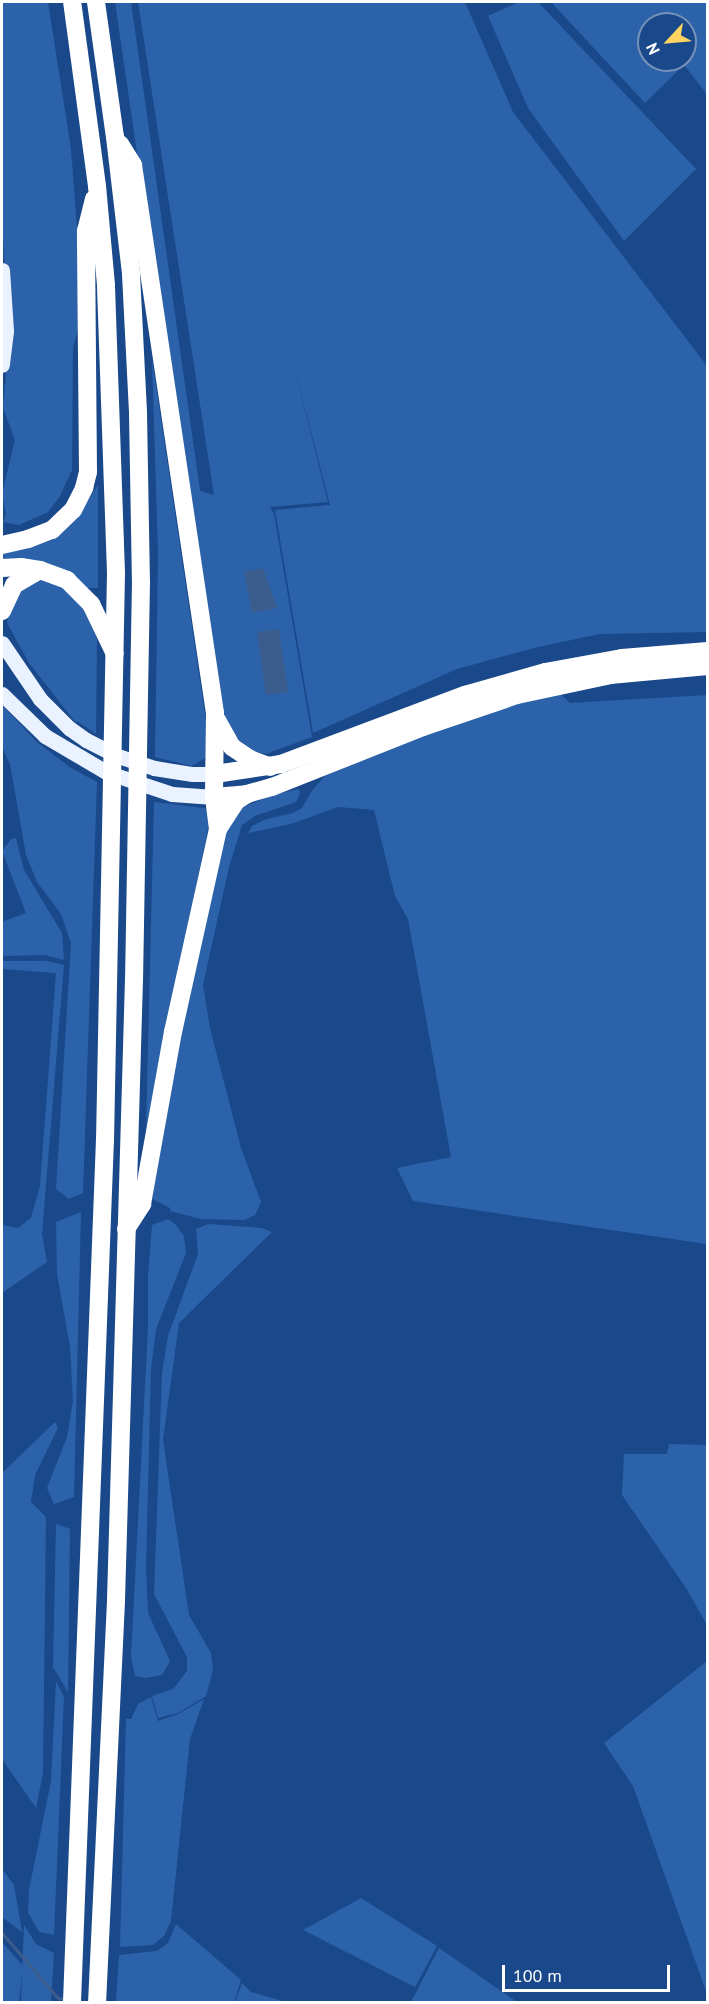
<!DOCTYPE html>
<style>
body{margin:0}
#map{position:relative;width:709px;height:2004px;overflow:hidden;background:#1a498b;font-family:"PT Sans",sans-serif}
div>[style]{position:absolute}
[style*='--x']{left:calc(var(--x)*1px);top:calc(var(--y)*1px);width:calc(var(--w)*1px);rotate:calc(var(--a)*1deg)}
.green>*{inset:0;background:#2c62a9}
.water>*{inset:0;background:#3a5d8d}
.stream>*{height:3px;margin:-1.5px;padding:0 1.5px;transform-origin:1.5px;border-radius:1.5px;background:#3a5d8d}
.major>*{height:15px;margin:-7.5px;padding:0 7.5px;transform-origin:7.5px;border-radius:7.5px;background:#eaf2ff}
.highway>*{height:18px;margin:-9px;padding:0 9px;transform-origin:9px;border-radius:9px;background:#fff}
span{translate:-50% -50%;white-space:nowrap;text-align:center;line-height:1.15;-webkit-text-stroke:6px #1a498b;paint-order:stroke}
.frame{position:absolute;inset:0;border:3px solid #fff;pointer-events:none}
.north{position:absolute;left:637px;top:12px;width:60px;height:60px;box-sizing:border-box;background:#1a498b;border:2px solid #7692b9;border-radius:50%;rotate:244deg;font-size:16px;font-weight:700;line-height:24px;text-align:center;color:#fff}
.north::after{content:'';display:block;margin:auto;width:21px;height:27px;background:#ffd460;clip-path:polygon(50% 0,100% 100%,50% 72%,0 100%)}
.scale{position:absolute;left:502px;top:1965px;width:168px;height:27px;box-sizing:border-box;border:3px solid #fff;border-top:0;padding-left:8px;font-size:18px;line-height:21px;white-space:nowrap;color:#fff;-webkit-text-stroke:4px #1a498b;paint-order:stroke}
</style>
<div id="map">
<div class="green">
<div style="clip-path:polygon(2px 2px,48px 2px,71px 149px,78px 240px,78px 330px,73px 347px,72px 470px,60px 496px,48px 512px,19px 525px,3px 522px,6px 514px,2px 494px,15px 440px,3px 408px,8px 352px,8px 304px,2px 228px)"></div>
<div style="clip-path:polygon(115px 2px,131px 2px,200px 491px,214px 495px,138px 2px,465px 2px,513px 112px,707px 366px,707px 632px,600px 634px,538px 647px,457px 669px,313px 733px,275px 510px,330px 505px,291px 355px,328px 502px,270px 507px,274px 514px,312px 737px,266px 754px,246px 750px,225px 725px,164px 339px)"></div>
<div style="clip-path:polygon(519px 2px,538px 2px,696px 169px,624px 241px,528px 108px,488px 16px)"></div>
<div style="clip-path:polygon(evenodd,551px 2px,707px 2px,707px 94px,684px 65px,645px 103px,551px 2px,649px 24px,685px 24px,685px 60px,649px 60px,649px 24px)"></div>
<div style="clip-path:polygon(152px 359px,209px 741px,205px 758px,192px 766px,155px 757px,158px 554px)"></div>
<div style="clip-path:polygon(98px 485px,98px 588px,85px 588px,2px 562px,2px 554px,51px 540px,83px 508px)"></div>
<div style="clip-path:polygon(39px 578px,71px 590px,93px 621px,97px 640px,96px 734px,77px 721px,76px 723px,29px 663px,7px 623px,13px 595px)"></div>
<div style="clip-path:polygon(560px 693px,570px 703px,707px 695px,707px 1244px,413px 1201px,397px 1168px,451px 1157px,408px 919px,395px 896px,374px 810px,338px 807px,291px 824px,248px 833px,252px 826px,267px 819px,293px 813px,302px 808px,313px 789px,327px 774px,466px 717px)"></div>
<div style="clip-path:polygon(2px 705px,37px 742px,71px 768px,97px 782px,83px 1193px,69px 1199px,56px 1189px,71px 943px,61px 914px,37px 882px,26px 855px,10px 764px,2px 747px)"></div>
<div style="clip-path:polygon(299px 789px,300px 794px,296px 802px,255px 816px,242px 825px,229px 867px,203px 985px,210px 1028px,241px 1148px,261px 1202px,255px 1215px,244px 1220px,201px 1219px,170px 1211px,170px 1208px,152px 1199px,169px 1092px,224px 836px,236px 810px,272px 795px)"></div>
<div style="clip-path:polygon(154px 802px,212px 809px,146px 1128px)"></div>
<div style="clip-path:polygon(16px 838px,24px 870px,62px 933px,64px 960px,45px 955px,2px 956px,2px 922px,26px 913px,2px 851px,11px 839px)"></div>
<div style="clip-path:polygon(2px 961px,47px 961px,64px 965px,42px 1234px,47px 1262px,2px 1293px,2px 1225px,18px 1228px,31px 1218px,40px 1186px,56px 973px,2px 969px)"></div>
<div style="clip-path:polygon(81px 1212px,74px 1497px,54px 1504px,47px 1488px,67px 1437px,73px 1401px,70px 1347px,57px 1274px,56px 1222px)"></div>
<div style="clip-path:polygon(168px 1219px,176px 1225px,184px 1236px,186px 1253px,156px 1329px,151px 1369px,146px 1568px,148px 1613px,170px 1661px,162px 1675px,146px 1678px,135px 1676px,131px 1657px,148px 1327px,148px 1275px,152px 1225px)"></div>
<div style="clip-path:polygon(208px 1224px,262px 1228px,272px 1232px,179px 1323px,163px 1440px,189px 1615px,211px 1653px,213px 1670px,206px 1696px,178px 1713px,158px 1718px,152px 1696px,173px 1689px,187px 1671px,187px 1657px,154px 1594px,162px 1373px,168px 1336px,198px 1254px,196px 1229px)"></div>
<div style="clip-path:polygon(55px 1422px,58px 1428px,35px 1475px,31px 1502px,46px 1517px,43px 1773px,36px 1808px,2px 1759px,2px 1473px)"></div>
<div style="clip-path:polygon(669px 1444px,707px 1445px,707px 1625px,686px 1588px,622px 1495px,624px 1454px,667px 1454px)"></div>
<div style="clip-path:polygon(56px 1524px,70px 1529px,68px 1692px,53px 1667px)"></div>
<div style="clip-path:polygon(707px 1661px,707px 1994px,633px 1786px,604px 1743px)"></div>
<div style="clip-path:polygon(56px 1681px,64px 1697px,54px 1935px,39px 1932px,28px 1912px,29px 1890px,51px 1781px)"></div>
<div style="clip-path:polygon(151px 1697px,158px 1721px,178px 1714px,204px 1699px,190px 1739px,171px 1921px,164px 1936px,153px 1945px,120px 1947px,126px 1719px,131px 1719px,138px 1704px)"></div>
<div style="clip-path:polygon(2px 1869px,14px 1885px,22px 1932px,2px 1917px)"></div>
<div style="clip-path:polygon(361px 1898px,437px 1946px,415px 1987px,303px 1930px)"></div>
<div style="clip-path:polygon(176px 1924px,241px 1980px,234px 2002px,116px 2002px,119px 1955px,157px 1951px,168px 1943px)"></div>
<div style="clip-path:polygon(24px 1925px,36px 1944px,54px 1953px,51px 2002px,21px 2002px)"></div>
<div style="clip-path:polygon(2px 1942px,23px 1966px,19px 2002px,2px 2002px)"></div>
<div style="clip-path:polygon(439px 1948px,517px 2002px,411px 2002px)"></div>
<div style="clip-path:polygon(242px 1983px,251px 1992px,286px 2002px,235px 2002px)"></div>
</div>
<div class="water">
<div style="clip-path:polygon(263px 568px,277px 608px,252px 613px,244px 572px)"></div>
<div style="clip-path:polygon(279px 629px,288px 692px,266px 695px,257px 632px)"></div>
</div>
<div class="stream">
<div style="--x:2;--y:1933;--w:86;--a:49.3"></div>
<div style="--x:58;--y:1998;--w:9;--a:6"></div>
</div>
<div class="major">
<div style="--x:2;--y:270;--w:61;--a:86.2"></div>
<div style="--x:6;--y:331;--w:34;--a:97"></div>
<div style="--x:2;--y:643;--w:68;--a:55.8"></div>
<div style="--x:40;--y:699;--w:41;--a:45"></div>
<div style="--x:69;--y:728;--w:21;--a:35"></div>
<div style="--x:86;--y:740;--w:33;--a:27"></div>
<div style="--x:115;--y:755;--w:41;--a:18.4"></div>
<div style="--x:154;--y:768;--w:39;--a:9"></div>
<div style="--x:193;--y:774;--w:22;--a:0"></div>
<div style="--x:2;--y:694;--w:60;--a:44.3"></div>
<div style="--x:45;--y:736;--w:71;--a:30.5"></div>
<div style="--x:106;--y:772;--w:70;--a:18.4"></div>
<div style="--x:172;--y:794;--w:42;--a:4.1"></div>
</div>
<div class="highway">
<div style="--x:96;--y:2;--w:136;--a:82"></div>
<div style="--x:115;--y:137;--w:138;--a:83.3"></div>
<div style="--x:131;--y:274;--w:139;--a:87.1"></div>
<div style="--x:138;--y:413;--w:168;--a:89"></div>
<div style="--x:141;--y:581;--w:398;--a:91"></div>
<div style="--x:134;--y:979;--w:622;--a:91.66"></div>
<div style="--x:116;--y:1601;--w:401;--a:92.7"></div>
<div style="--x:120;--y:144;--w:25;--a:58"></div>
<div style="--x:133;--y:165;--w:554;--a:81.49"></div>
<div style="--x:215;--y:713;--w:84;--a:90.7"></div>
<div style="--x:214;--y:797;--w:32;--a:83"></div>
<div style="--x:2;--y:545;--w:27;--a:-13"></div>
<div style="--x:28;--y:539;--w:26;--a:-21"></div>
<div style="--x:52;--y:530;--w:29;--a:-44"></div>
<div style="--x:73;--y:510;--w:25;--a:-63"></div>
<div style="--x:84;--y:488;--w:16;--a:-76"></div>
<div style="--x:88;--y:472;--w:241;--a:-90.5"></div>
<div style="--x:86;--y:231;--w:33;--a:-76"></div>
<div style="--x:2;--y:568;--w:19;--a:-3"></div>
<div style="--x:21;--y:567;--w:19;--a:9"></div>
<div style="--x:40;--y:570;--w:29;--a:20"></div>
<div style="--x:67;--y:580;--w:34;--a:45"></div>
<div style="--x:91;--y:604;--w:55;--a:64.4"></div>
<div style="--x:2;--y:611;--w:29;--a:-65"></div>
<div style="--x:14;--y:585;--w:30;--a:-30"></div>
<div style="--x:217;--y:720;--w:31;--a:61"></div>
<div style="--x:232;--y:747;--w:22;--a:34"></div>
<div style="--x:250;--y:759;--w:22;--a:21"></div>
<div style="--x:215;--y:774;--w:67;--a:-8.6"></div>
<div style="--x:281;--y:764;--w:197;--a:-20.6"></div>
<div style="--x:465;--y:695;--w:83;--a:-16"></div>
<div style="--x:545;--y:672;--w:78;--a:-10.3"></div>
<div style="--x:622;--y:658;--w:86;--a:-4.7"></div>
<div style="--x:214;--y:797;--w:33;--a:-5"></div>
<div style="--x:247;--y:794;--w:26;--a:-16"></div>
<div style="--x:272;--y:787;--w:162;--a:-21.7"></div>
<div style="--x:423;--y:727;--w:99;--a:-18.8"></div>
<div style="--x:517;--y:695;--w:95;--a:-12.1"></div>
<div style="--x:610;--y:675;--w:98;--a:-5.2"></div>
<div style="--x:126;--y:1229;--w:30;--a:-57"></div>
<div style="--x:142;--y:1204;--w:175;--a:-79.8"></div>
<div style="--x:173;--y:1032;--w:208;--a:-77.5"></div>
<div style="--x:218;--y:829;--w:33;--a:-57"></div>
<div style="--x:236;--y:801;--w:13;--a:-32"></div>
<div style="--x:72;--y:2002;--w:862;--a:-87.81"></div>
<div style="--x:105;--y:1141;--w:568;--a:-88.89"></div>
<div style="--x:116;--y:573;--w:288;--a:-92"></div>
<div style="--x:106;--y:285;--w:99;--a:-95.2"></div>
<div style="--x:97;--y:186;--w:186;--a:-97.7"></div>
</div>
<div class="frame"></div>
<div class="north">N</div>
<div class="scale">100 m</div>
</div>
